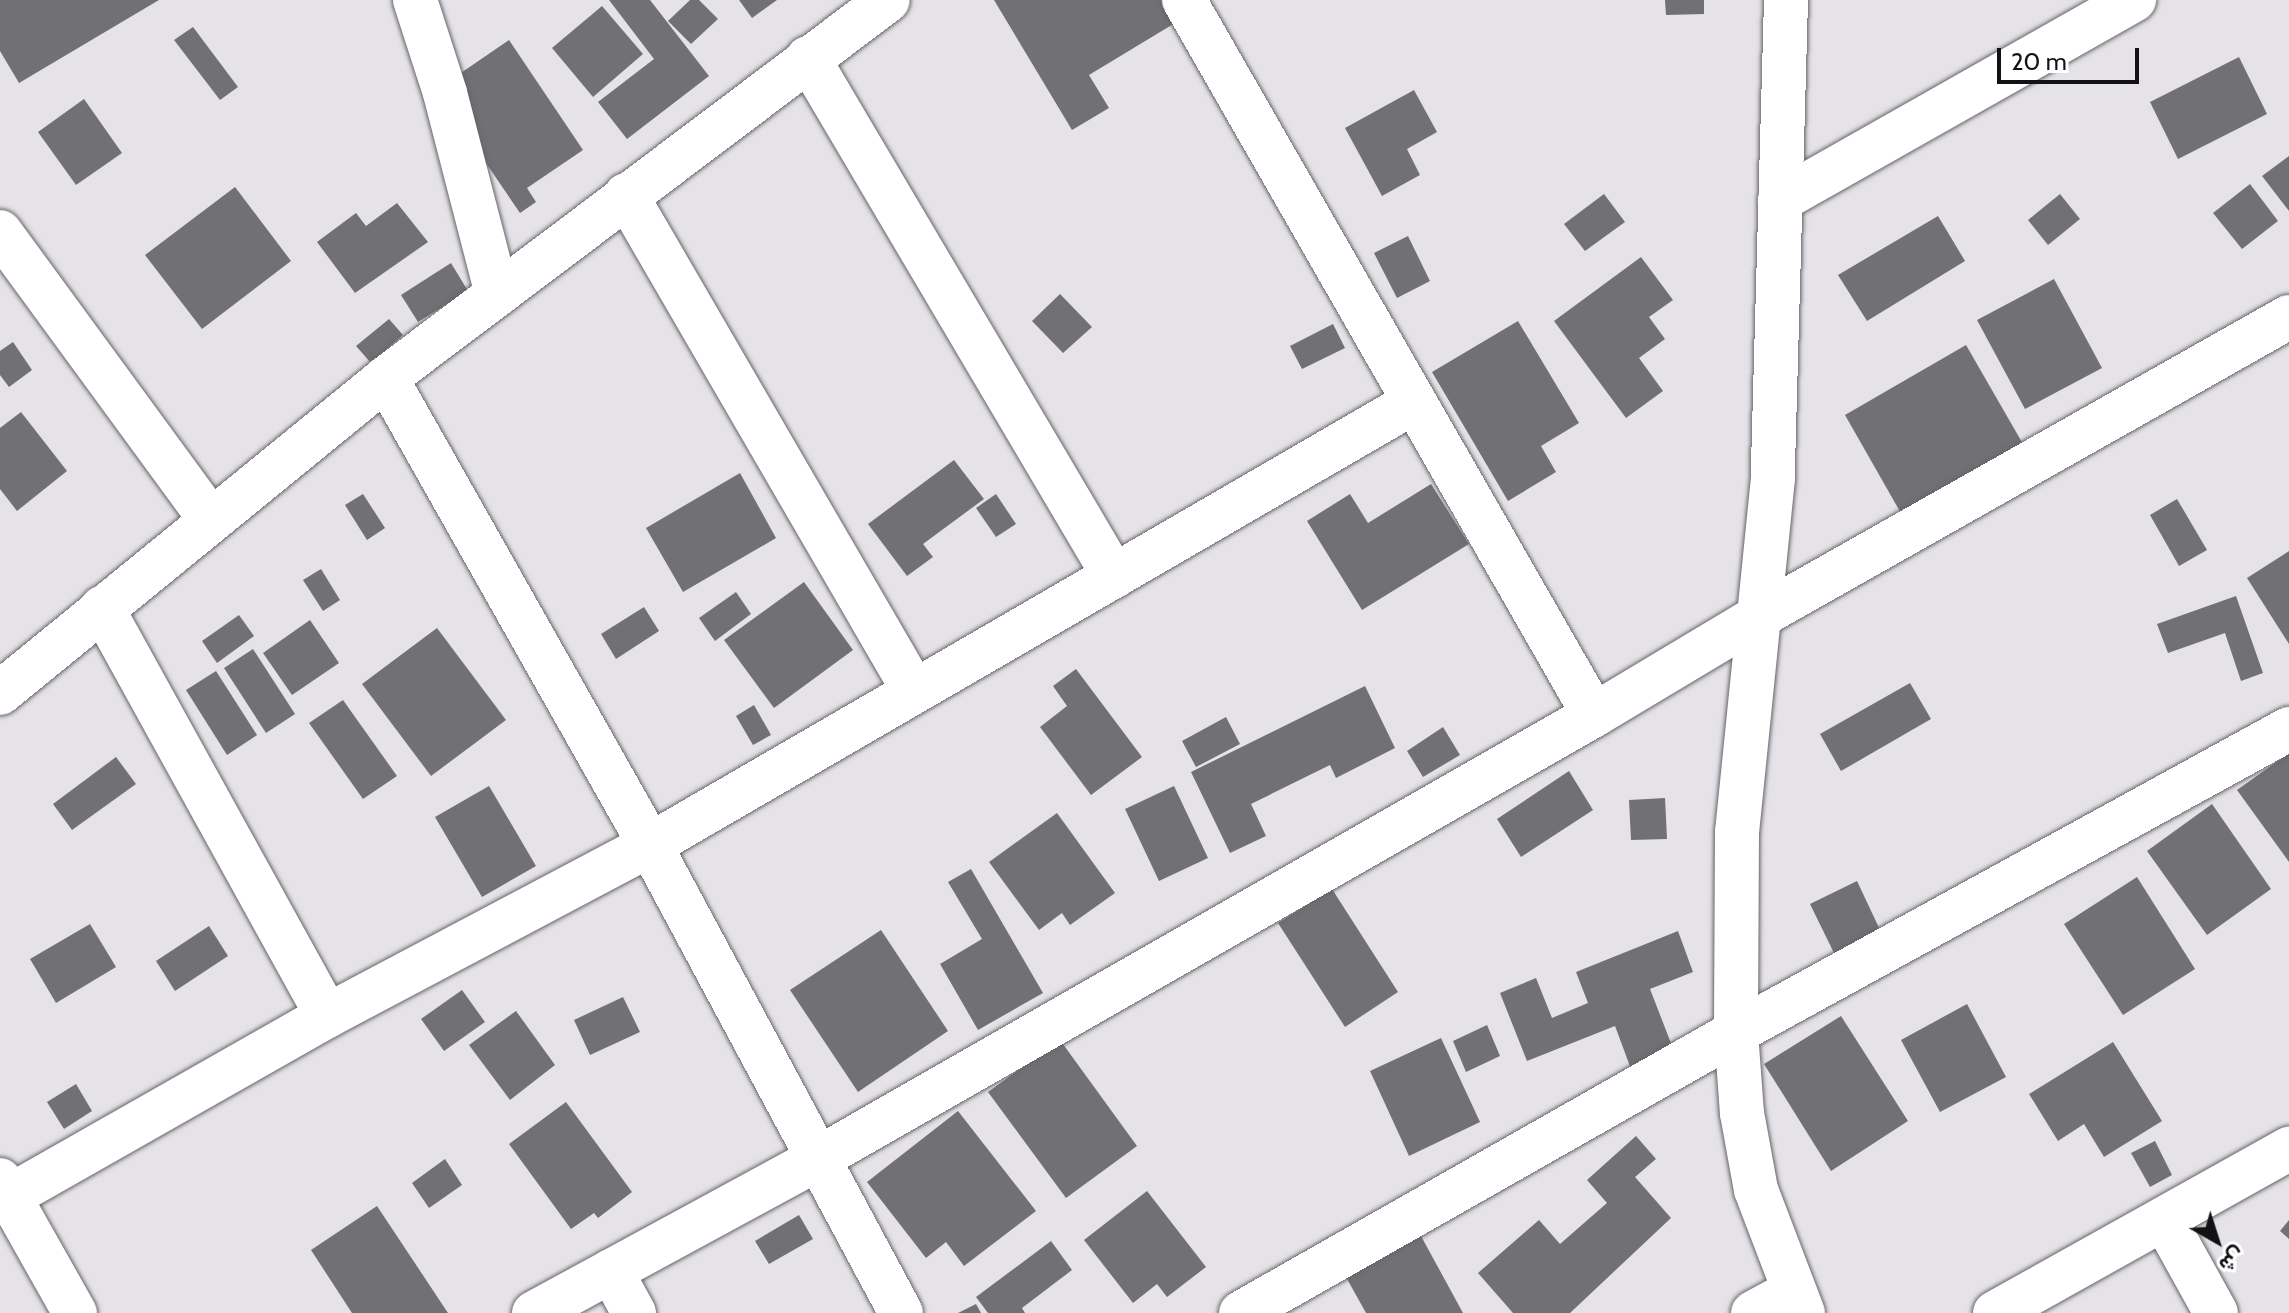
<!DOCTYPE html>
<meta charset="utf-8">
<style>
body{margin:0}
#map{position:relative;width:2289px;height:1313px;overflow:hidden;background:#e5e3e8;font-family:Cabin,Vazirmatn,sans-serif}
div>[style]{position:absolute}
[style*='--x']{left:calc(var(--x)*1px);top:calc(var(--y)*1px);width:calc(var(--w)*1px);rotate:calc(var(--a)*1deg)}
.building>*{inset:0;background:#717074}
.roads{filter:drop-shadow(0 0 2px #666469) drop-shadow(0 0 2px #666469)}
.street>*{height:44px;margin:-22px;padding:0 22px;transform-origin:22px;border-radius:22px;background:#fff}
.secondary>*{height:44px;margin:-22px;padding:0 22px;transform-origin:22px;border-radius:22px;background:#fff}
span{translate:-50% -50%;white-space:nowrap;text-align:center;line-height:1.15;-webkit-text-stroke:6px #fff;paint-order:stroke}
.north{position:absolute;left:2177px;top:1201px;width:80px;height:80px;-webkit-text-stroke:6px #fff;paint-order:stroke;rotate:141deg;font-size:22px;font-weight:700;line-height:32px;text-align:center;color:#121113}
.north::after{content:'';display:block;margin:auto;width:28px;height:36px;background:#121113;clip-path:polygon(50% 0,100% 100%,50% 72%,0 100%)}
.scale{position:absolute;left:1997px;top:48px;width:142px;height:36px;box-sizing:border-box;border:4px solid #121113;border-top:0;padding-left:10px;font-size:24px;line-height:28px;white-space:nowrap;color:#121113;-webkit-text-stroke:6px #fff;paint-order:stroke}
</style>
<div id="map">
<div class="building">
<div style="clip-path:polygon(0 0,159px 0,19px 83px,0 51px)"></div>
<div style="clip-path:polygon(609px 0,650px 0,709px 76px,627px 139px,598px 102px,654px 59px)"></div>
<div style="clip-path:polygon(690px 0,699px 0,718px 19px,691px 44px,668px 21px)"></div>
<div style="clip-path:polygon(739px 0,777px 0,752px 18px)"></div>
<div style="clip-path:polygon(994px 0,1161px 0,1175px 23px,1089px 75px,1109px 108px,1072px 130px)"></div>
<div style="clip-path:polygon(1665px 0,1704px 0,1704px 14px,1666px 15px)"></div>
<div style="clip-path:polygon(602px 6px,643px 54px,593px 97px,552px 48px)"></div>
<div style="clip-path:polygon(193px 27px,238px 87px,220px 100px,174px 40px)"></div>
<div style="clip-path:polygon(509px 40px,583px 150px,527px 188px,536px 202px,520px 213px,436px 90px)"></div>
<div style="clip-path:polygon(2239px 57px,2267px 114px,2178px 159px,2150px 102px)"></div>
<div style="clip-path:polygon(1414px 90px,1437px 132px,1407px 149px,1420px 175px,1382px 196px,1345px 128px)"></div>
<div style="clip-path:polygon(84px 99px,122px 153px,76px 185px,38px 132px)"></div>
<div style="clip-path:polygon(2289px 156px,2289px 211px,2262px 176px)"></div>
<div style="clip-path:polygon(2250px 184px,2278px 221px,2242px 249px,2213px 213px)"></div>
<div style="clip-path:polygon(235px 187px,291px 261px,202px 329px,145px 255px)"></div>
<div style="clip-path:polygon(1604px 194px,1625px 222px,1585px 251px,1564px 224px)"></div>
<div style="clip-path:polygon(2060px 194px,2080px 219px,2048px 245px,2028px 220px)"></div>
<div style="clip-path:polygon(397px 203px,428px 242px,355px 293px,317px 242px,356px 213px,366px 226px)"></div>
<div style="clip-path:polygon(1938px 216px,1965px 261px,1867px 321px,1838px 275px)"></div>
<div style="clip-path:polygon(1408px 236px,1430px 281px,1397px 298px,1374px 253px)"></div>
<div style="clip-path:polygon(1641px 257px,1673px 300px,1649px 317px,1665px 339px,1639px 358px,1663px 391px,1626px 418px,1554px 321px)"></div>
<div style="clip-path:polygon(451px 263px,468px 291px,418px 322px,401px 295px)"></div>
<div style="clip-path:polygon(2054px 279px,2102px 368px,2025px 409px,1977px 320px)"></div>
<div style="clip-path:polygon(1060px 294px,1092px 327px,1063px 353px,1032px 321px)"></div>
<div style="clip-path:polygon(389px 319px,403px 335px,371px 363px,356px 346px)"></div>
<div style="clip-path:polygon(1518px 321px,1579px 423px,1541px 446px,1556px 472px,1508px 501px,1432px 372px)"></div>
<div style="clip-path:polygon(1333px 324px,1345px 348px,1302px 369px,1290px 346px)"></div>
<div style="clip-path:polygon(13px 342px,32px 370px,9px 387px,0 375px,0 351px)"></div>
<div style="clip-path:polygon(1966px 345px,2023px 444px,1902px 515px,1845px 415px)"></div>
<div style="clip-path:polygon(21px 412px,67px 471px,17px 511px,0 489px,0 428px)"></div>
<div style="clip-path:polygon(954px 460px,984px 499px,923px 544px,933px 557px,907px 576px,868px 524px)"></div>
<div style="clip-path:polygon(740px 473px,776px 538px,683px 592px,646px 528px)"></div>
<div style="clip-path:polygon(1431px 484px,1469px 544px,1362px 610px,1307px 521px,1350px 494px,1368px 523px)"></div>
<div style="clip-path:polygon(363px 494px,385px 528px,367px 540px,345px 505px)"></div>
<div style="clip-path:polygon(996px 494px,1016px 524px,996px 537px,976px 508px)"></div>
<div style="clip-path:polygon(2177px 499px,2207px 550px,2179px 566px,2150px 515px)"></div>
<div style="clip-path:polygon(2289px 551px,2289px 644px,2247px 578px)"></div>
<div style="clip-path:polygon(321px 569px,340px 600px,323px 611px,303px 580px)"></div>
<div style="clip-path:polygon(804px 582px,853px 650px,774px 708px,724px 640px)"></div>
<div style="clip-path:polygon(736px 592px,751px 614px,715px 641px,699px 618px)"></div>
<div style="clip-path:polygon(2236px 596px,2263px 673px,2241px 681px,2225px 633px,2168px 653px,2157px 624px)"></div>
<div style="clip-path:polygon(644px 607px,659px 631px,616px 659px,601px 634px)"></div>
<div style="clip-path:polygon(239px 615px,254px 636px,217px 663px,202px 641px)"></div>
<div style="clip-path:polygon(310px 620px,339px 663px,292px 695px,263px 653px)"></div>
<div style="clip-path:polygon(437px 628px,506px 720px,431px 776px,362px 684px)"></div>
<div style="clip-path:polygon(253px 649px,295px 714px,266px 733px,224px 668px)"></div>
<div style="clip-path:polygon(1076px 669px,1142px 757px,1091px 795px,1040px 727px,1067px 706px,1053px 686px)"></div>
<div style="clip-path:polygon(216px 671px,257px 735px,227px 755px,186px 690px)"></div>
<div style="clip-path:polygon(1910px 683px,1931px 719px,1841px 771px,1820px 734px)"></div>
<div style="clip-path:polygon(1365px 686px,1395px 748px,1336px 778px,1330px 765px,1251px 804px,1266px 836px,1230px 853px,1191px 772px)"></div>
<div style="clip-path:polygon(343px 700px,397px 776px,363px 799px,309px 723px)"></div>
<div style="clip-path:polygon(754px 705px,771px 735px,753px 745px,736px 716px)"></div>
<div style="clip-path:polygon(1226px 717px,1240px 744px,1196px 767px,1182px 741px)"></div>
<div style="clip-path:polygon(1443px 727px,1460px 755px,1423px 777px,1407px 751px)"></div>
<div style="clip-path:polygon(2289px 753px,2289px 862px,2237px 790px)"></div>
<div style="clip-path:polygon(116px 757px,136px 784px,72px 830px,53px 804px)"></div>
<div style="clip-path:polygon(1569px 771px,1593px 810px,1521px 857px,1497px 819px)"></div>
<div style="clip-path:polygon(489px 786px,536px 866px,482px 897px,435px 817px)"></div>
<div style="clip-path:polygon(1174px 786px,1208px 858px,1159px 881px,1125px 809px)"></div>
<div style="clip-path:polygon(1665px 798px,1667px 839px,1631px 840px,1629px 800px)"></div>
<div style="clip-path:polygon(2212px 804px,2271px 889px,2207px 935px,2147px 851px)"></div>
<div style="clip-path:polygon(1057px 813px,1115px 893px,1070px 925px,1062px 913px,1039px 930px,989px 862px)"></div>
<div style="clip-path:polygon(971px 869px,1043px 993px,978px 1030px,940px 964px,982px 939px,948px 882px)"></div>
<div style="clip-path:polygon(2137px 877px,2195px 969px,2123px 1015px,2064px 924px)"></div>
<div style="clip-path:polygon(1857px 881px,1881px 932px,1835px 955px,1810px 904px)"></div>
<div style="clip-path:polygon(1332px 889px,1398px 992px,1345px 1027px,1278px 923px)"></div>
<div style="clip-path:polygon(90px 924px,116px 967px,56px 1003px,30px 959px)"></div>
<div style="clip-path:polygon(209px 926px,228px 956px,175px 991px,156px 961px)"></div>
<div style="clip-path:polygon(881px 930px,948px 1031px,858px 1092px,790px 990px)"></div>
<div style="clip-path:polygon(1678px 931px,1693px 972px,1650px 989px,1674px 1051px,1631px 1069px,1615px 1026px,1527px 1061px,1500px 993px,1536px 978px,1552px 1018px,1588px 1003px,1576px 972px)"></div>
<div style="clip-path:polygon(462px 990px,485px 1022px,444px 1051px,421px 1019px)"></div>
<div style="clip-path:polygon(623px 997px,640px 1032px,590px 1055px,574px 1020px)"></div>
<div style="clip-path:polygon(1967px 1004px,2006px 1077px,1940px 1112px,1901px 1040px)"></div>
<div style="clip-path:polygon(516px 1011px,555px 1065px,510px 1100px,469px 1045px)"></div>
<div style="clip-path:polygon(1841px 1016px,1908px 1121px,1831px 1171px,1764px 1064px)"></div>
<div style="clip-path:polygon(1487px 1025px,1500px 1056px,1466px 1072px,1453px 1041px)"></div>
<div style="clip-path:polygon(1441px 1038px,1480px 1122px,1409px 1156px,1370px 1071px)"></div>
<div style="clip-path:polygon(1060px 1040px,1137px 1146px,1066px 1198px,988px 1092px)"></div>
<div style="clip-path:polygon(2113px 1042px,2162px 1121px,2104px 1157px,2084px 1124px,2058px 1141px,2029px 1094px)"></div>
<div style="clip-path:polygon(76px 1084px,92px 1111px,64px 1129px,47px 1102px)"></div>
<div style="clip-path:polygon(566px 1102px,632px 1192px,598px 1218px,594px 1213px,571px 1229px,509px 1144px)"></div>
<div style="clip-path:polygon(958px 1111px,1036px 1211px,964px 1266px,946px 1242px,926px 1258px,867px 1182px)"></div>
<div style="clip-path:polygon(1636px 1136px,1656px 1159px,1635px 1177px,1671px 1218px,1570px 1313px,1513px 1313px,1478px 1273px,1539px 1220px,1560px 1244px,1607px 1203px,1587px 1180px)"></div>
<div style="clip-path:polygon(2155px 1141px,2172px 1175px,2150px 1187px,2131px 1153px)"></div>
<div style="clip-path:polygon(445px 1159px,462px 1185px,429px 1208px,412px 1183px)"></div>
<div style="clip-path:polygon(1147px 1191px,1206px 1267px,1167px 1297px,1157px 1284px,1133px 1303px,1084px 1240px)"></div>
<div style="clip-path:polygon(377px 1206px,448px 1313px,352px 1313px,311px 1250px)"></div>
<div style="clip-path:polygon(799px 1215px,813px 1239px,769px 1264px,755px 1241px)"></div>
<div style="clip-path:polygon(2289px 1220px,2289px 1239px,2280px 1231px)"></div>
<div style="clip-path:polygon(1421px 1236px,1463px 1313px,1366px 1313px,1346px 1277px)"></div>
<div style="clip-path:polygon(1051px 1241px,1072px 1270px,1022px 1308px,1025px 1313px,988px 1313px,976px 1297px)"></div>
<div style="clip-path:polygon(976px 1304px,981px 1313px,958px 1313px)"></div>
</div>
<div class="roads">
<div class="street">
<div style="--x:415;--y:0;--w:98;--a:72.1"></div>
<div style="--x:445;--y:93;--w:208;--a:75.5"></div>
<div style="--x:1184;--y:0;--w:824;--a:60.17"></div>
<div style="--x:808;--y:58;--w:602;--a:59.43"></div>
<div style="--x:626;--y:195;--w:574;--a:59.86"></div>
<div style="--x:1780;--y:200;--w:407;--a:-29.5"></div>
<div style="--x:0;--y:232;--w:356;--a:53.8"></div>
<div style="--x:386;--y:378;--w:536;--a:60.52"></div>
<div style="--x:650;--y:845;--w:531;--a:61.79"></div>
<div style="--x:102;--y:608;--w:466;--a:61.1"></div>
<div style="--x:0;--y:693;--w:498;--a:-39.2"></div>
<div style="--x:386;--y:378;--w:628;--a:-36.98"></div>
<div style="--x:0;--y:1180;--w:153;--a:60.6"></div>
<div style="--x:10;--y:1196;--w:365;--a:-29.6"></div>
<div style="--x:327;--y:1016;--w:365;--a:-27.9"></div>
<div style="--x:650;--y:845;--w:883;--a:-30.11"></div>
<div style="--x:2164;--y:1219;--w:107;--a:61"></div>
<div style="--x:611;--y:1271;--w:48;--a:61.3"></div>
<div style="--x:534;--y:1313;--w:324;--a:-28.5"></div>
<div style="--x:819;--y:1158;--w:893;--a:-29.75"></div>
<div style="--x:1594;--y:715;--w:191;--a:-30.9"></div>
<div style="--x:1758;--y:617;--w:610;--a:-29.47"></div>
<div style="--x:1241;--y:1313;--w:569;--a:-29.58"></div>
<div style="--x:1736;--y:1032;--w:631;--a:-28.72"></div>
<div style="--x:1753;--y:1313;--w:44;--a:-28.3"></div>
<div style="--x:1995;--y:1313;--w:337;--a:-29.2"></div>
</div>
<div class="secondary">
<div style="--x:1786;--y:0;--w:478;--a:91.6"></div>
<div style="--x:1773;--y:478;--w:356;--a:95.8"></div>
<div style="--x:1737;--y:832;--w:200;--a:90.3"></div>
<div style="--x:1736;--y:1032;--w:81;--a:85.8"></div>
<div style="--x:1742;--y:1113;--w:78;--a:79.7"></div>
<div style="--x:1756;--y:1190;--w:132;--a:69.1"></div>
</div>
</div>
<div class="north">ش</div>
<div class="scale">20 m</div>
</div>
